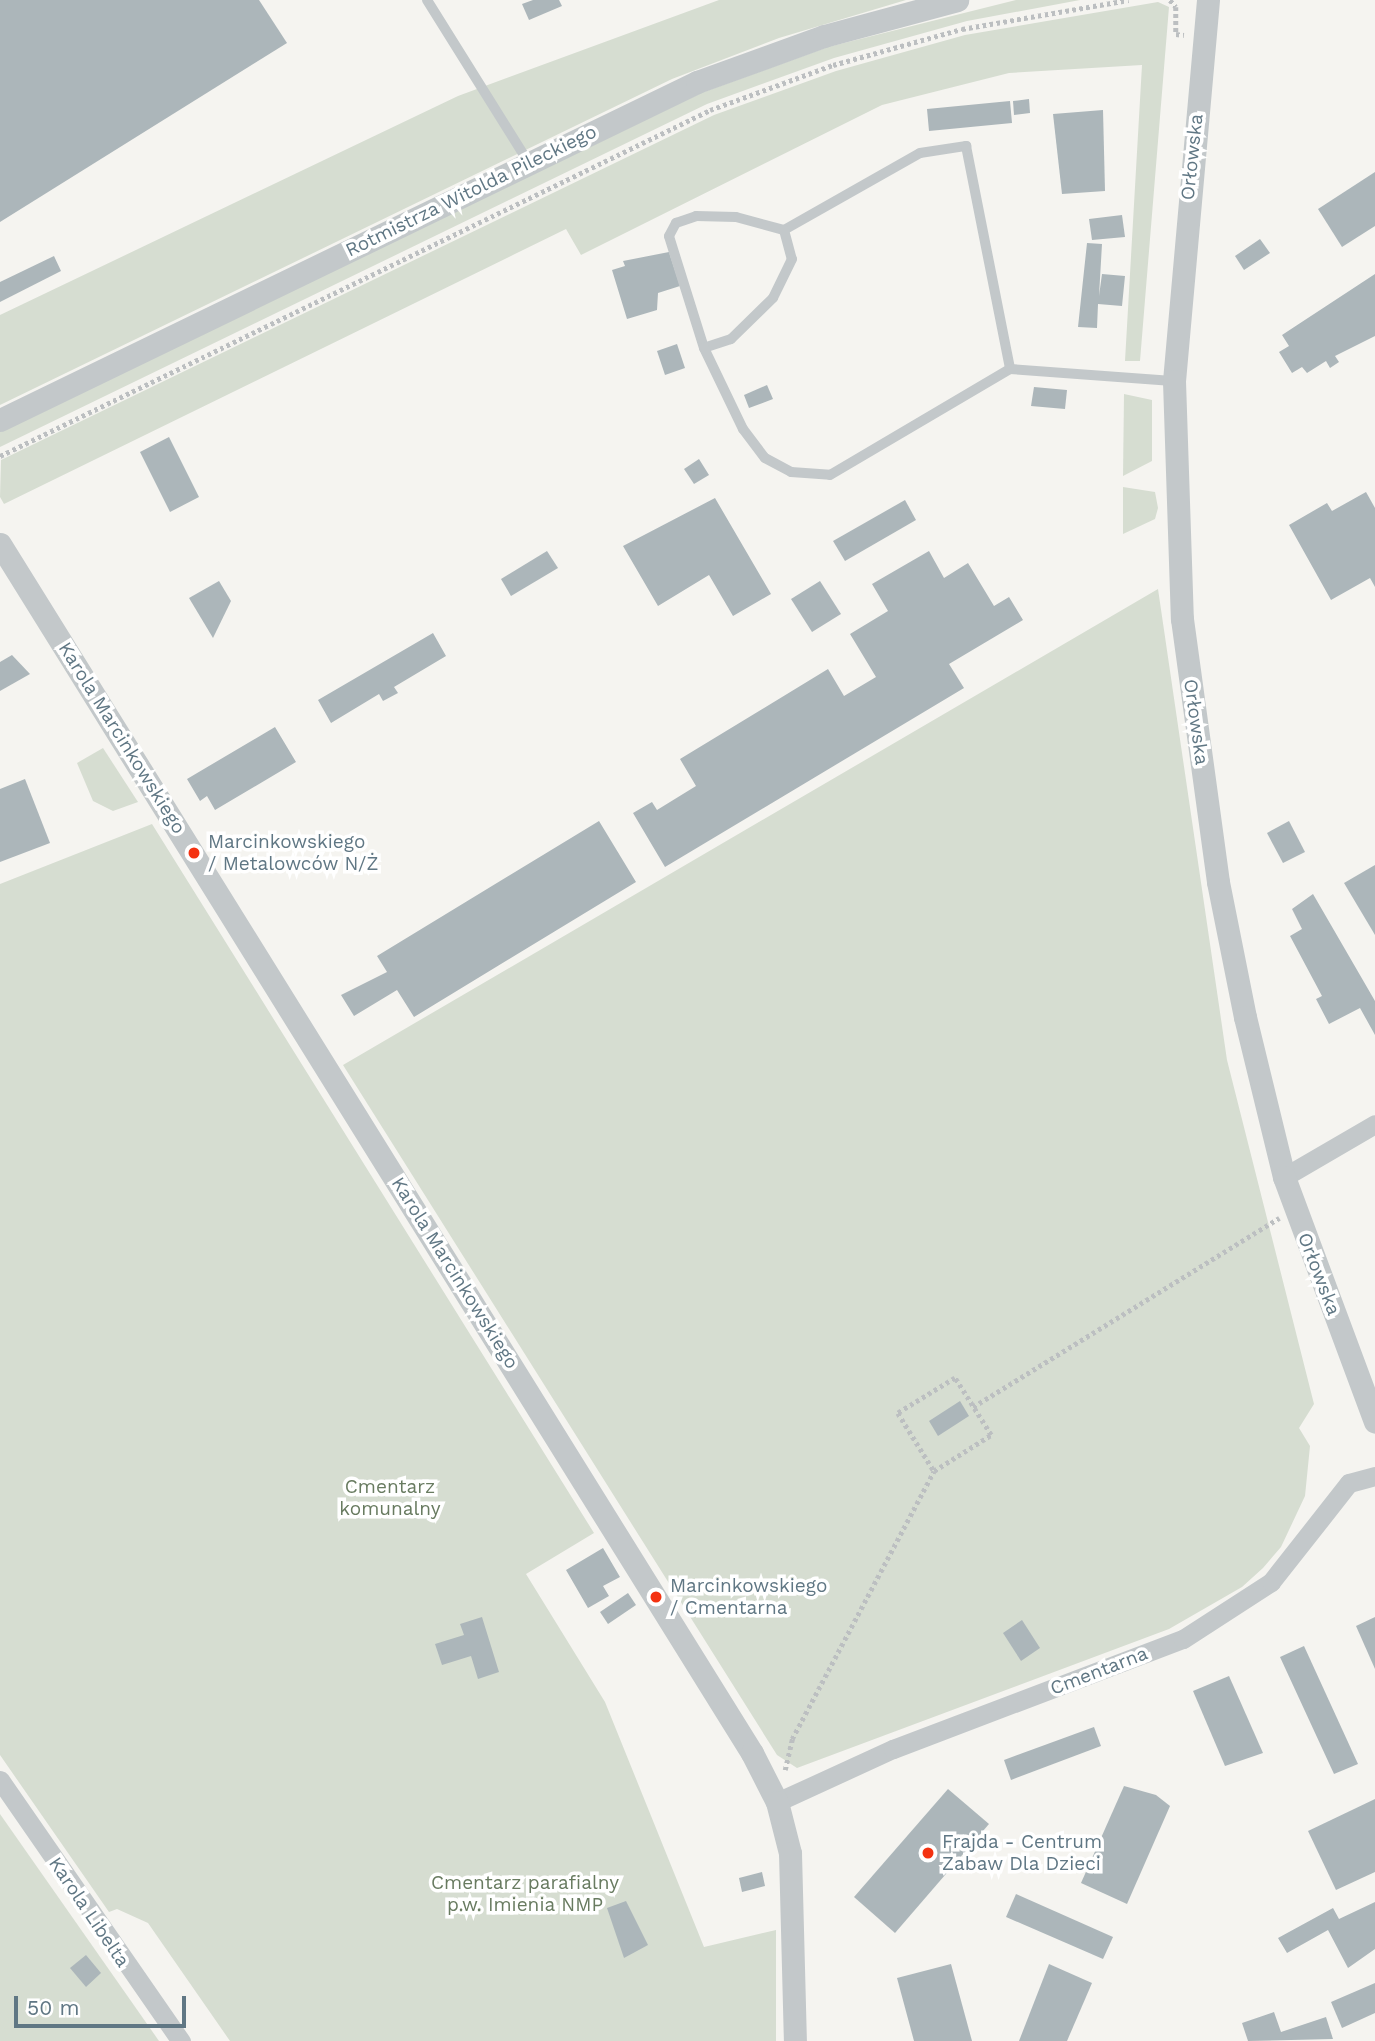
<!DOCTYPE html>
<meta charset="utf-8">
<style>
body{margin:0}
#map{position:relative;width:1375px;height:2041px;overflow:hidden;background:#f5f4f0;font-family:"Work Sans",sans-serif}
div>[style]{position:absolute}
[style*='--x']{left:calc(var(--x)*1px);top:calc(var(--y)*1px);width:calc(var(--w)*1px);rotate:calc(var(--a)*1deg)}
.green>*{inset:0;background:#d6ddd1}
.building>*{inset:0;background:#acb6ba}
.path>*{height:4.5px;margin-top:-2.25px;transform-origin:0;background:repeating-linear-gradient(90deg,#bcbfc1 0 3.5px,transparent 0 7px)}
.service>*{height:10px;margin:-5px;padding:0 5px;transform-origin:5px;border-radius:5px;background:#c3c8ca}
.minor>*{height:19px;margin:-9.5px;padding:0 9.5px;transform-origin:9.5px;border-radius:9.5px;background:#c3c8ca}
.tertiary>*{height:23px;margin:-11.5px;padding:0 11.5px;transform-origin:11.5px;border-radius:11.5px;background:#c3c8ca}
.dots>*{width:19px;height:19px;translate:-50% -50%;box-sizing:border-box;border:4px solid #fff;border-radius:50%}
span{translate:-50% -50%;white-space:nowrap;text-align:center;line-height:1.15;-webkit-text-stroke:7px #fff;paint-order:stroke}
.street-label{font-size:19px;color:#607784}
.poi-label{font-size:19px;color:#607784}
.left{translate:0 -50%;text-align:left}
.park-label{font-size:19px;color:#687b60}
.scale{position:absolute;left:14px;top:1996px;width:172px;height:32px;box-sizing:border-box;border:4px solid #607784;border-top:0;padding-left:9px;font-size:21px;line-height:24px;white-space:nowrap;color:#607784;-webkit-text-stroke:5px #fff;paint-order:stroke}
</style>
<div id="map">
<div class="green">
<div style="clip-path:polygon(719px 0,906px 0,779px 38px,672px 79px,0 405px,0 315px,458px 96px)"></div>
<div style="clip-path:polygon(1016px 0,1080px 0,967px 21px,834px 58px,707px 104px,0 447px,0 432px,701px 93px,828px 47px)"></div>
<div style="clip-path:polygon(1158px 2px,1169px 7px,1140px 361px,1125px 361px,1142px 65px,1009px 73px,882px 105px,581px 255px,566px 229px,4px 504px,0 497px,1px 460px,714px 115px,836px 71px,965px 35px)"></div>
<div style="clip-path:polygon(1124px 394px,1152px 400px,1152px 461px,1123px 476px)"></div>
<div style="clip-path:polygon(1123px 487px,1155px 492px,1158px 508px,1155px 519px,1123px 534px)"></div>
<div style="clip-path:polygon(1158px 589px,1227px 1060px,1314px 1404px,1299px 1428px,1310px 1446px,1305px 1496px,1281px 1547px,1263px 1568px,1242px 1587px,1169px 1629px,797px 1768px,777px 1755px,343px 1065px)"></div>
<div style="clip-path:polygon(103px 748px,138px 802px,113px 811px,93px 801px,77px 763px)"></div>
<div style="clip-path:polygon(152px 824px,594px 1533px,526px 1574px,605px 1702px,704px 1947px,776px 1930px,776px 2041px,230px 2041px,148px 1923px,117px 1909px,109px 1912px,0 1755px,0 884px)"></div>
<div style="clip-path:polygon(0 1814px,159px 2041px,0 2041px)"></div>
</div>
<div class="building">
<div style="clip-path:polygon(0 0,259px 0,287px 43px,0 222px)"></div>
<div style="clip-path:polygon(533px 0,559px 0,562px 6px,529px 20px,522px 4px)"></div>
<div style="clip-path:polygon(1029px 99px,1030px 113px,1014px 115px,1013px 101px)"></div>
<div style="clip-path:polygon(1010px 101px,1012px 123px,929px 131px,927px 109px)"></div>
<div style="clip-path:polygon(1103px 110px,1105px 191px,1062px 194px,1053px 114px)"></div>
<div style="clip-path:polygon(1375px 172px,1375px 226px,1342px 247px,1318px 209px)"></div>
<div style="clip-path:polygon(1122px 215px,1125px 237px,1092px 240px,1089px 219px)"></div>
<div style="clip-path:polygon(1260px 239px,1270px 253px,1244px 270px,1235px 256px)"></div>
<div style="clip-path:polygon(1087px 243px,1102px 244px,1099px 296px,1102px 274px,1125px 276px,1122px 306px,1098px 304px,1097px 328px,1078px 327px)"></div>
<div style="clip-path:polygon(669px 252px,680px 286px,658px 293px,657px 310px,627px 319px,612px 270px,625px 266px,623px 261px)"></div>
<div style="clip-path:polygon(54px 256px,61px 271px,0 302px,0 282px)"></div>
<div style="clip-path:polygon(1375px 274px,1375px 336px,1335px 356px,1339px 362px,1330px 368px,1326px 361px,1307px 373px,1302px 367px,1292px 373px,1279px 352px,1289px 346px,1282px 335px)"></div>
<div style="clip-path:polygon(677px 344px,685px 368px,665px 375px,657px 351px)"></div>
<div style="clip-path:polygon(767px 385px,773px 399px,749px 408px,744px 395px)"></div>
<div style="clip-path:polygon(1034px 387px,1067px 390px,1065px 409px,1031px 406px)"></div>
<div style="clip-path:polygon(169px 437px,199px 497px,170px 512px,140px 452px)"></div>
<div style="clip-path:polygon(699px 459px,709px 475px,694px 484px,684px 469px)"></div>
<div style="clip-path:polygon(1366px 492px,1375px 508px,1375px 587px,1370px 578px,1331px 600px,1289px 525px,1327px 503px,1332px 511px)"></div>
<div style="clip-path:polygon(715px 498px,771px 594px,733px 616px,709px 575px,658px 606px,623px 546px)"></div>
<div style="clip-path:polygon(905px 500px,916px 520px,845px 561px,833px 541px)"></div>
<div style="clip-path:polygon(547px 551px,558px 568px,511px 596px,501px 579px)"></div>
<div style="clip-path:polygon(929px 551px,944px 578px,968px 563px,994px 606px,1009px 597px,1023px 620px,949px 664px,964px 688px,665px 867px,633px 813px,652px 802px,657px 810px,696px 786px,680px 759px,828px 669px,844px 696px,876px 677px,850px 634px,888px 611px,872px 584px)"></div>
<div style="clip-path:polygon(219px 581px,231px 601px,213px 638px,189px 598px)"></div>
<div style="clip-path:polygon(820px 581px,841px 614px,812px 632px,791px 599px)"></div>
<div style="clip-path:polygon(433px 633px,446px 656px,394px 687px,398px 693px,383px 701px,379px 694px,331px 723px,318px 700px)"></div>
<div style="clip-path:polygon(12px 655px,30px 674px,0 691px,0 662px)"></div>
<div style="clip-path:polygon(275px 727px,296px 762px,215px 810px,207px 796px,200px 801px,187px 779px)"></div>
<div style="clip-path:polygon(25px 779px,50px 843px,0 862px,0 789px)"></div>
<div style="clip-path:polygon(599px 821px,636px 882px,414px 1017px,397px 990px,354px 1016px,341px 995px,387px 972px,377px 956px)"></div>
<div style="clip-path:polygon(1289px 821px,1305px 852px,1283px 863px,1267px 833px)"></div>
<div style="clip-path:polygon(1375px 865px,1375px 935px,1344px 883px)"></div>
<div style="clip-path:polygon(1313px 894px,1375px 1001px,1375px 1035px,1360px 1008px,1329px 1024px,1316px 999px,1322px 996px,1290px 936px,1302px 929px,1292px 909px)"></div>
<div style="clip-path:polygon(960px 1401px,969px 1416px,938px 1436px,929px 1421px)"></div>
<div style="clip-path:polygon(603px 1548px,620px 1577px,603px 1586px,609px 1596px,588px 1608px,566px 1570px)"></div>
<div style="clip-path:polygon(628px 1593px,636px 1605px,608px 1624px,600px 1612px)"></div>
<div style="clip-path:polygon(482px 1617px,499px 1672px,478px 1679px,471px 1656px,442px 1665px,435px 1644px,464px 1635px,460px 1624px)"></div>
<div style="clip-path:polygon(1375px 1617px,1375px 1669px,1356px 1626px)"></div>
<div style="clip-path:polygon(1022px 1620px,1040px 1648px,1021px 1661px,1003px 1633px)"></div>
<div style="clip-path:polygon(1304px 1646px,1358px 1764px,1334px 1774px,1280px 1657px)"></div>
<div style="clip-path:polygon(1229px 1676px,1263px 1753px,1225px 1766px,1193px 1691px)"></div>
<div style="clip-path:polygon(1094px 1727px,1101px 1746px,1011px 1780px,1004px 1760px)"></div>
<div style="clip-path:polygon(1124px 1786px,1156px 1795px,1170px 1806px,1127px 1904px,1081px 1883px)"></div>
<div style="clip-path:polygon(948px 1789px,989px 1824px,895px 1933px,854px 1897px)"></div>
<div style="clip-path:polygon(1375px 1799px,1375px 1872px,1336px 1890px,1308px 1831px)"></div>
<div style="clip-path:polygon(762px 1872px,765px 1886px,742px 1892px,739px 1878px)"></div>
<div style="clip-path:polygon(1016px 1894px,1113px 1937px,1103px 1959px,1006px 1917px)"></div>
<div style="clip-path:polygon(626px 1901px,648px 1945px,624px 1958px,607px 1908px)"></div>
<div style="clip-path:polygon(1375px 1902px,1375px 1949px,1348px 1968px,1328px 1930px,1287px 1953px,1278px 1938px,1333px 1908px,1339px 1919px)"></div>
<div style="clip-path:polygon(86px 1955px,101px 1973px,86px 1987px,70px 1968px)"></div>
<div style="clip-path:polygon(951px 1964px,972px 2041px,914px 2041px,897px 1978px)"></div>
<div style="clip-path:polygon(1049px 1964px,1092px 1983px,1067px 2041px,1019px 2041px)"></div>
<div style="clip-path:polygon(1375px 1983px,1375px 2013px,1342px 2028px,1331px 2002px)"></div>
<div style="clip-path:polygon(1274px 2012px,1281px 2032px,1326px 2017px,1333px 2039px,1248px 2041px,1242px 2023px)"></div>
</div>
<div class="path">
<div style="--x:1170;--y:0;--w:9;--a:49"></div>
<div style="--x:1176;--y:7;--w:27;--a:90"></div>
<div style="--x:1176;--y:34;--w:8;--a:7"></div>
<div style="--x:0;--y:456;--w:790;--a:-25.98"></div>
<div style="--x:710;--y:110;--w:131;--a:-20.1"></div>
<div style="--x:833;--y:65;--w:134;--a:-15.6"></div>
<div style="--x:962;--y:29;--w:169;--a:-9.9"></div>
<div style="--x:973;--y:1407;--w:360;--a:-31.7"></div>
<div style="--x:785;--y:1770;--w:32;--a:-77"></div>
<div style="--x:792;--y:1739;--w:303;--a:-62.1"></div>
<div style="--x:934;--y:1471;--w:67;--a:-32.3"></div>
<div style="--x:991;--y:1435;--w:67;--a:-122.3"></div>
<div style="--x:955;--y:1378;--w:67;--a:148.4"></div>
<div style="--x:898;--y:1413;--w:68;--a:58.2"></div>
</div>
<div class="service">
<div style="--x:427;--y:0;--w:192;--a:58"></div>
<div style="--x:784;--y:230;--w:156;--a:-29.5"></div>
<div style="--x:920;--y:153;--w:47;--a:-8.7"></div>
<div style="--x:966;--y:146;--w:227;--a:78.8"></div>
<div style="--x:704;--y:348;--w:117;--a:-107.4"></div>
<div style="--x:669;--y:236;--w:15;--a:-62"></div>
<div style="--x:676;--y:223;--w:21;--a:-19"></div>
<div style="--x:696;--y:216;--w:40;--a:1.4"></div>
<div style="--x:736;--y:217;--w:50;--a:15.2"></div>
<div style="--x:784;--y:230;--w:30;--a:75"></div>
<div style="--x:792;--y:259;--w:43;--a:116"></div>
<div style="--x:773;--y:298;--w:59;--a:135.7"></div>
<div style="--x:731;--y:339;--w:28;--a:162"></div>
<div style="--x:704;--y:348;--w:90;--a:64.3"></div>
<div style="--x:743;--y:429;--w:36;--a:53"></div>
<div style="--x:765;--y:458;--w:30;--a:28"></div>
<div style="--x:791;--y:472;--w:39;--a:4"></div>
<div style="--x:830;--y:475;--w:209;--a:-30.5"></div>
<div style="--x:1010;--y:369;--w:163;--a:4.2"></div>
</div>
<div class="minor">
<div style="--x:1284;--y:1177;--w:105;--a:-30.2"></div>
<div style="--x:0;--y:1780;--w:318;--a:55.3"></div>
<div style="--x:777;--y:1802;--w:128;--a:-24.6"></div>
<div style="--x:893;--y:1749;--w:310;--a:-20.8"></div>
<div style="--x:1183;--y:1639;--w:105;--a:-32.9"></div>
<div style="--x:1271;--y:1582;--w:126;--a:-51.8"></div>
<div style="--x:1349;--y:1483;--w:27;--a:-15"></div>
</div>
<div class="tertiary">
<div style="--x:1208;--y:0;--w:383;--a:95.1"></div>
<div style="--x:1174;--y:381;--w:238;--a:88.1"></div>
<div style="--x:1182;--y:619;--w:265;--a:82.2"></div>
<div style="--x:1218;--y:882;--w:138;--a:78.7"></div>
<div style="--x:1245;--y:1017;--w:165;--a:76.3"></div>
<div style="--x:1284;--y:1177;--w:261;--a:69.6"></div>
<div style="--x:0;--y:420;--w:775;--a:-25.87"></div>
<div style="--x:697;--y:82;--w:135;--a:-19.9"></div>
<div style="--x:824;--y:36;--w:138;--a:-15.1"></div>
<div style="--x:0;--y:544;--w:1424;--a:58.12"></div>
<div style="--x:752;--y:1753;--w:55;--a:63"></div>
<div style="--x:777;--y:1802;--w:53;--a:75.7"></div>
<div style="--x:790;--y:1853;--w:188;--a:88.5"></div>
</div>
<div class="dots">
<div style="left:194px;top:853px;background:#f43211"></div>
<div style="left:656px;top:1597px;background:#f43211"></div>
<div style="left:928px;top:1853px;background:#f43211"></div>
</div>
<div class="street-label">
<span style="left:1192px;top:157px;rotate:-84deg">Orłowska</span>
<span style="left:471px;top:191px;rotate:-26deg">Rotmistrza Witolda Pileckiego</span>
<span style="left:1196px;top:722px;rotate:82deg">Orłowska</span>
<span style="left:122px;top:738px;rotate:58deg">Karola Marcinkowskiego</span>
<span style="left:455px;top:1273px;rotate:58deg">Karola Marcinkowskiego</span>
<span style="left:1319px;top:1274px;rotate:69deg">Orłowska</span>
<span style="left:1099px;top:1671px;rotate:-21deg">Cmentarna</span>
<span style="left:89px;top:1912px;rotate:56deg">Karola Libelta</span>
</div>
<div class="poi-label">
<span class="left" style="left:208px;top:853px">Marcinkowskiego<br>/ Metalowców N/Ż</span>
<span class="left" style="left:670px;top:1597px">Marcinkowskiego<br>/ Cmentarna</span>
<span class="left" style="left:942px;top:1853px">Frajda - Centrum<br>Zabaw Dla Dzieci</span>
</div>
<div class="park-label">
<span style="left:390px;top:1498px">Cmentarz<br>komunalny</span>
<span style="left:525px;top:1894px">Cmentarz parafialny<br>p.w. Imienia NMP</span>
</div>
<div class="scale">50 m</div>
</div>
